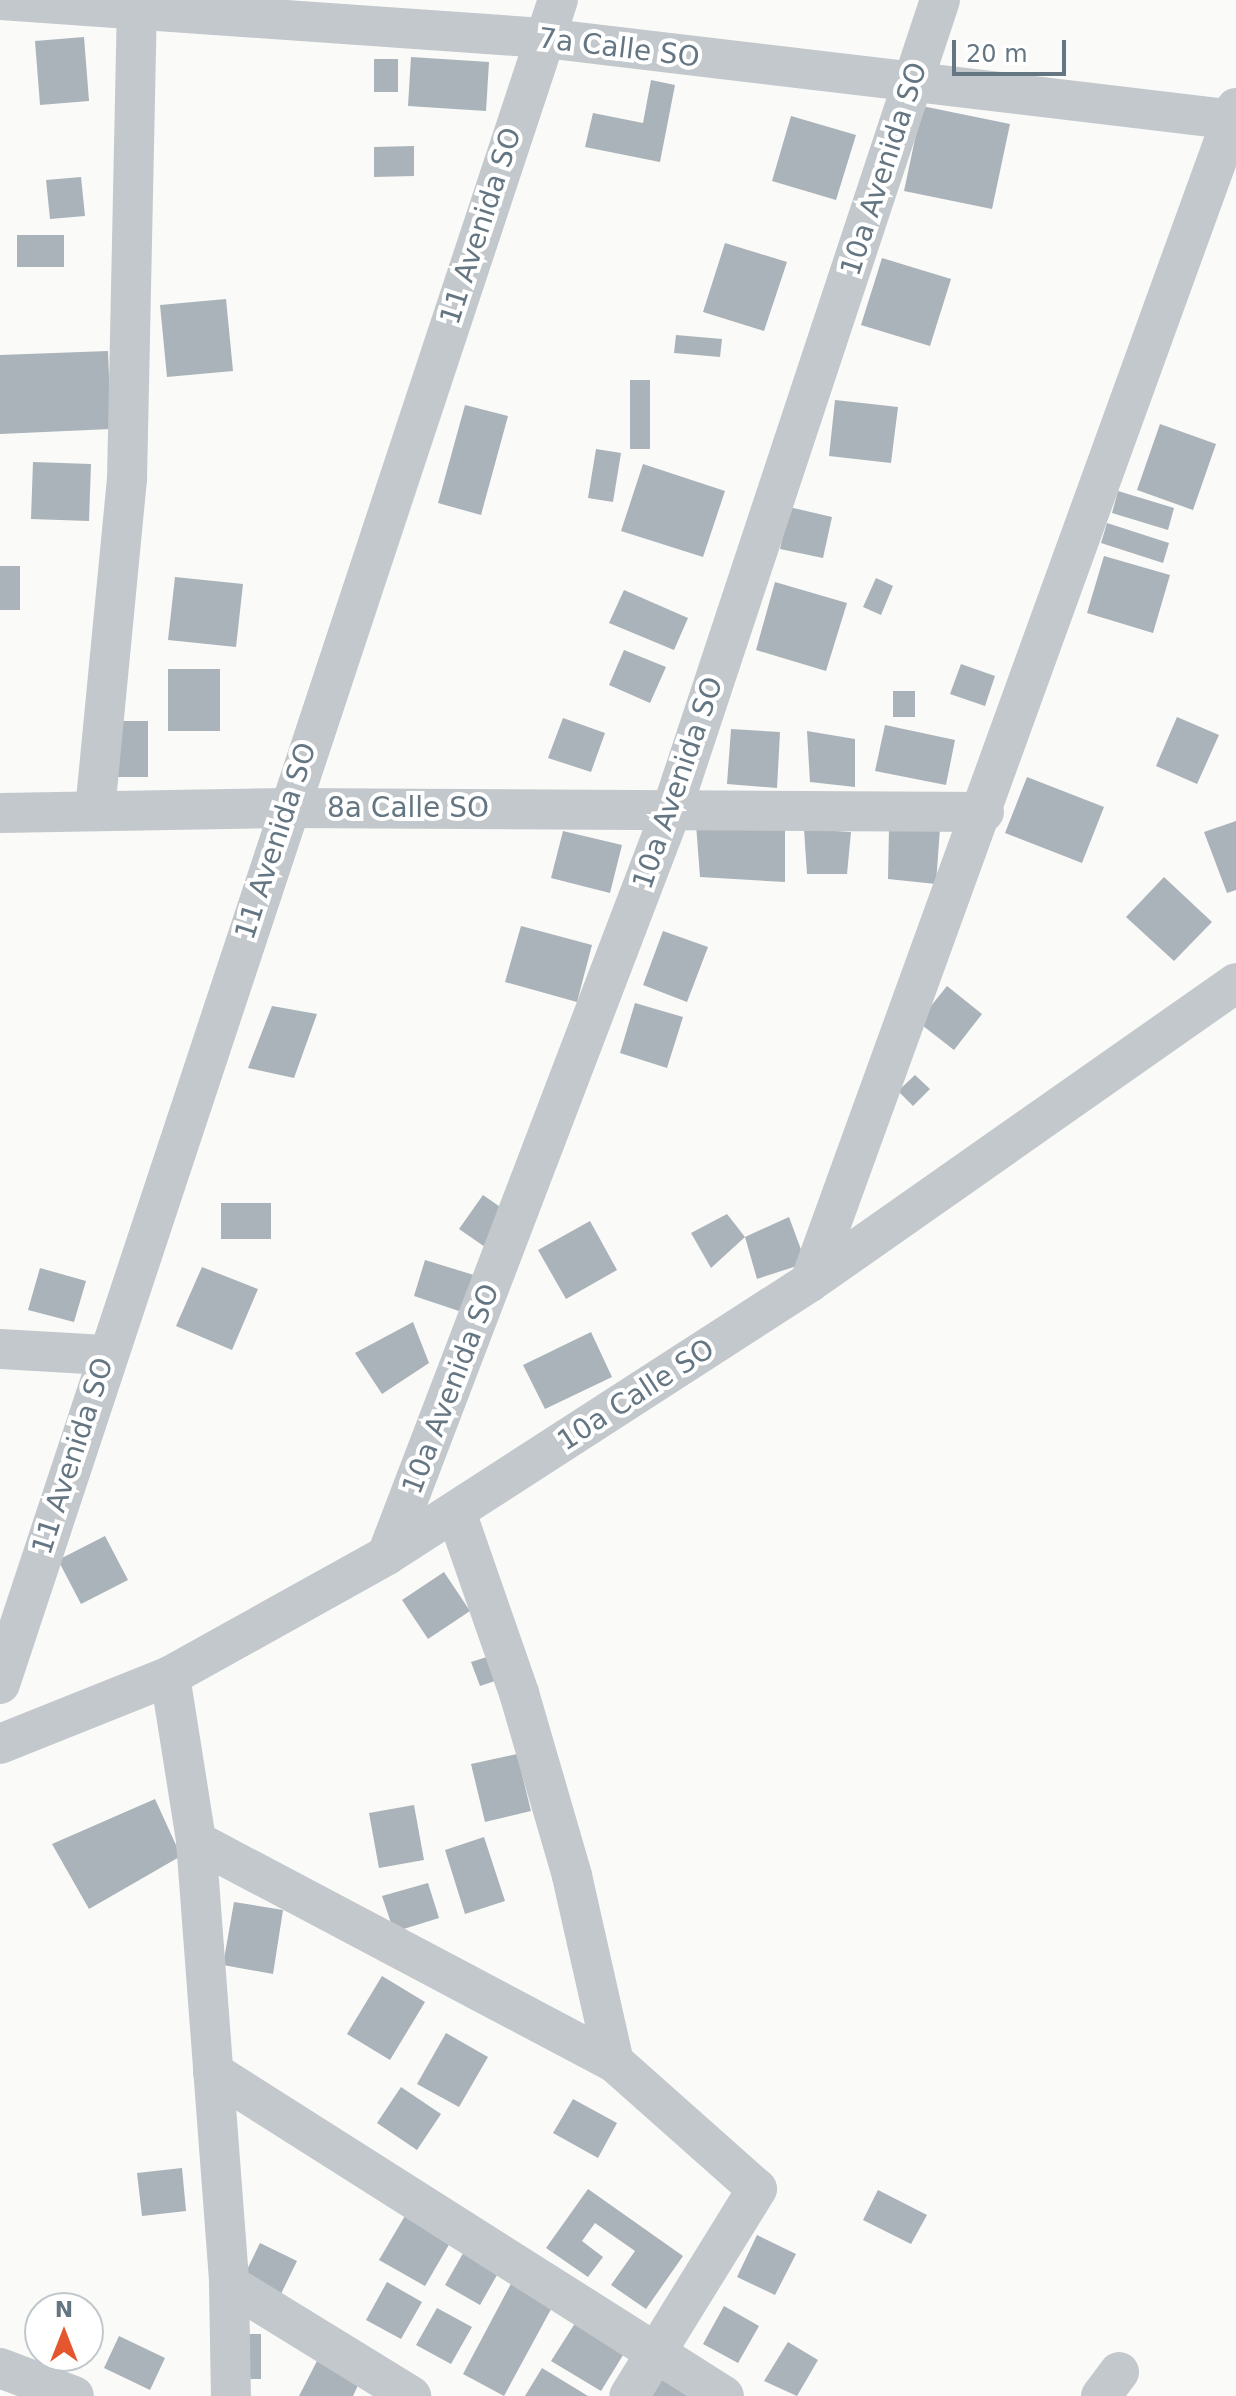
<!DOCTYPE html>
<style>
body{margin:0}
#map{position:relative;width:1236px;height:2396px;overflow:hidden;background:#fafaf8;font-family:"DejaVu Sans",sans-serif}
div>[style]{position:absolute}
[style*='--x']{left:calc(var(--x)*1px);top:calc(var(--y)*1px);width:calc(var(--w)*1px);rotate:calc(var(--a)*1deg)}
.building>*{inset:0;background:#aab3b9}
.street>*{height:40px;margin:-20px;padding:0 20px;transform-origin:20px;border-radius:20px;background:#c3c8cc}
span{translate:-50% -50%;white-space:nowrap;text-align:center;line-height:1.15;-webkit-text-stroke:8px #fff;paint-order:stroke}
.street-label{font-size:28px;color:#657683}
.north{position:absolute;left:24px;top:2292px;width:80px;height:80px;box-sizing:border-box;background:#fff;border:2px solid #c1c8cd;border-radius:50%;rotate:0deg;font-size:22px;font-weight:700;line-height:32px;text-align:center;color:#657683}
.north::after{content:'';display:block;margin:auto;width:28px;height:36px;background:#e4572e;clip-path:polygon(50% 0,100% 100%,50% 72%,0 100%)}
.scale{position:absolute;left:952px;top:40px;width:114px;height:36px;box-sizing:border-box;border:4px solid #657683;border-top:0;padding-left:10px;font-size:24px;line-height:28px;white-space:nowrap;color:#657683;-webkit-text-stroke:6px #fff;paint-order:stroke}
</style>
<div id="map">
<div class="building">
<div style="clip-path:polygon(84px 37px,89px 101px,40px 105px,35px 41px)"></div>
<div style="clip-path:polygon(411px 57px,489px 62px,486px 111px,408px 106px)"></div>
<div style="clip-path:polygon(374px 59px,398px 59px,398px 92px,374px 92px)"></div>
<div style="clip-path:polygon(651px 80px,675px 85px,660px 162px,585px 147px,593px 113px,643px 123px)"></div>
<div style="clip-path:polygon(922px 106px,1010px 124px,992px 209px,904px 191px)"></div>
<div style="clip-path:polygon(791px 116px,856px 135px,836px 200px,772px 181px)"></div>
<div style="clip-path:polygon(414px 146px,414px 176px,374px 177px,374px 147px)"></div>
<div style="clip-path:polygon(81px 177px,85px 216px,50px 219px,46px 180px)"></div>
<div style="clip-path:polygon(17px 235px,64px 235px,64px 267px,17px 267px)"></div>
<div style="clip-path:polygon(725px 243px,787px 262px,764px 331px,703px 312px)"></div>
<div style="clip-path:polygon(882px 258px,951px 279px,930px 346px,861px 325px)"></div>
<div style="clip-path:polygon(226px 299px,233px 371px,167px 377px,160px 305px)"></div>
<div style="clip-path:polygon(676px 335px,722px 339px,720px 357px,674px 353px)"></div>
<div style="clip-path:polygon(108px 351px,111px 429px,0 434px,0 355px)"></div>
<div style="clip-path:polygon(630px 380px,650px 380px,650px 449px,630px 449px)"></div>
<div style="clip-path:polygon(835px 400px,898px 407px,891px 463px,829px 456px)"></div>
<div style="clip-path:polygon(465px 405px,508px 416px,481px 515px,438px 503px)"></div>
<div style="clip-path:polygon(1160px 424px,1216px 444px,1193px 510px,1137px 490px)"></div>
<div style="clip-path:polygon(596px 449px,621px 453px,613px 502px,588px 498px)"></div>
<div style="clip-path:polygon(33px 462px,91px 464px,89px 521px,31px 519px)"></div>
<div style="clip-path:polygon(643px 464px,725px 491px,703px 557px,621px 531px)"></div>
<div style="clip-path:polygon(1118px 491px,1174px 508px,1168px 530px,1112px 513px)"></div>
<div style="clip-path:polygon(789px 507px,832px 517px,823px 558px,780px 549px)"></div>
<div style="clip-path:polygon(1107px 523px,1169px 543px,1163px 563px,1101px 543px)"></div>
<div style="clip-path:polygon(1104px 556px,1170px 575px,1153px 633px,1087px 613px)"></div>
<div style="clip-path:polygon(0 566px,20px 566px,20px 610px,0 610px)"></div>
<div style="clip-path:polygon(175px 577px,243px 584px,236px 647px,168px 640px)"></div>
<div style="clip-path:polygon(876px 578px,893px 586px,881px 615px,863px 607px)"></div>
<div style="clip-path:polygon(775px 582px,847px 603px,826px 671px,756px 650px)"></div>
<div style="clip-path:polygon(624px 590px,688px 618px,674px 650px,609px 623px)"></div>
<div style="clip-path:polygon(624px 650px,666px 667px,650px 703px,609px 685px)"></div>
<div style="clip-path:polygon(961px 664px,995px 676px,985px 706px,950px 694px)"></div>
<div style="clip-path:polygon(168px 669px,220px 669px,220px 731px,168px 731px)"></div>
<div style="clip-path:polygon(893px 691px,915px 691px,915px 717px,893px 717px)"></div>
<div style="clip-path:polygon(1177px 717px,1219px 735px,1197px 784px,1156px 766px)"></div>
<div style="clip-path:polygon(563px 718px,605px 733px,591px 772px,548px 758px)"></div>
<div style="clip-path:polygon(111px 721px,148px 721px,148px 777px,111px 777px)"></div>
<div style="clip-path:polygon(885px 725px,955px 740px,946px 785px,875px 771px)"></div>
<div style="clip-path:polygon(731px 729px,780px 732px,777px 788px,727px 784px)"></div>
<div style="clip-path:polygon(807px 731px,855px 739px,855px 787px,810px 782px)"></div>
<div style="clip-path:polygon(1027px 777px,1104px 807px,1082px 863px,1005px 833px)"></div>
<div style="clip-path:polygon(1236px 821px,1236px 890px,1227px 893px,1204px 832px)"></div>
<div style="clip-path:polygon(696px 824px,785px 826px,785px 882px,700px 877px)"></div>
<div style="clip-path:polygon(940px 828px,936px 884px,888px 879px,889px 829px)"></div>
<div style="clip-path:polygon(804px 829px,851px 832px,847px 874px,807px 874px)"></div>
<div style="clip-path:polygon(563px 831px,622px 845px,610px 893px,551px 878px)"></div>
<div style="clip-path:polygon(1164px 877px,1212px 922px,1174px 961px,1126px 917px)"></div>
<div style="clip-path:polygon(521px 926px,592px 945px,577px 1002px,505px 982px)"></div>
<div style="clip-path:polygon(663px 931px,708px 947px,687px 1002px,643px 985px)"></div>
<div style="clip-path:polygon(947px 986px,982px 1014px,954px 1050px,918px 1022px)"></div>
<div style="clip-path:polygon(635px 1003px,683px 1017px,667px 1068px,620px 1053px)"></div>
<div style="clip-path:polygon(272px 1006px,317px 1014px,294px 1078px,248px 1068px)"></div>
<div style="clip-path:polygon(915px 1075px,930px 1089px,913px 1106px,898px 1091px)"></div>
<div style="clip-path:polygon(483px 1195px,509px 1213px,485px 1247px,459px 1229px)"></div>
<div style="clip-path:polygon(221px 1203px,271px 1203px,271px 1239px,221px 1239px)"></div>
<div style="clip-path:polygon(727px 1214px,745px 1237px,711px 1268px,691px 1233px)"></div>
<div style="clip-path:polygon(789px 1217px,806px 1263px,757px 1279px,745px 1237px)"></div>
<div style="clip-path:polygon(590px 1221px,617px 1270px,566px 1299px,538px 1250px)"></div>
<div style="clip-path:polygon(425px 1260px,477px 1276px,465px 1313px,414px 1296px)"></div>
<div style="clip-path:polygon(202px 1267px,258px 1289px,232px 1350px,176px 1326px)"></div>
<div style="clip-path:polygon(40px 1268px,86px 1281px,74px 1322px,28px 1310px)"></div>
<div style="clip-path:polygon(413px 1322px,429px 1363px,382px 1394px,355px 1353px)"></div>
<div style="clip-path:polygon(591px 1332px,612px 1377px,545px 1409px,523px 1365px)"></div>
<div style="clip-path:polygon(105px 1536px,128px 1580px,81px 1604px,58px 1560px)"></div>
<div style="clip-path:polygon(444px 1572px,470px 1611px,428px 1639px,402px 1600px)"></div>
<div style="clip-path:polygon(490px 1656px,498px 1680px,480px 1686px,471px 1662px)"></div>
<div style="clip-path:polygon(517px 1754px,531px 1811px,485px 1822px,471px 1764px)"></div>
<div style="clip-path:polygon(155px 1799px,181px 1856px,89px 1909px,52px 1844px)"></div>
<div style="clip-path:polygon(414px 1805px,424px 1860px,379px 1868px,369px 1813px)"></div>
<div style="clip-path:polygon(484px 1837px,505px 1901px,465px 1914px,445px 1850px)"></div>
<div style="clip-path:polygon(428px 1883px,439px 1918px,394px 1932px,382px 1896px)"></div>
<div style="clip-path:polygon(234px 1902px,283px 1910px,273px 1974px,223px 1965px)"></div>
<div style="clip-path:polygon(382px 1976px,425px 2002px,390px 2060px,347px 2034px)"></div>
<div style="clip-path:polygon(446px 2033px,488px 2057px,459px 2107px,417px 2084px)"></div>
<div style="clip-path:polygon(401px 2087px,441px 2114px,417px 2150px,377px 2123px)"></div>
<div style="clip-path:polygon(573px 2099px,617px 2123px,598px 2158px,553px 2133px)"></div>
<div style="clip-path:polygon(182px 2168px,186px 2211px,142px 2216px,137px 2173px)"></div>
<div style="clip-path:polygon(588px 2189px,683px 2256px,646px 2309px,611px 2285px,635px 2251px,595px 2223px,582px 2241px,603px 2257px,588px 2277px,546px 2248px)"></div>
<div style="clip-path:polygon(878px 2190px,927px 2215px,911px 2244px,863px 2220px)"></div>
<div style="clip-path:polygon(409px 2209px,454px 2236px,425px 2286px,379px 2260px)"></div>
<div style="clip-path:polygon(757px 2235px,796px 2254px,775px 2295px,737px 2277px)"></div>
<div style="clip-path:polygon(260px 2243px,297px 2261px,277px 2302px,240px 2284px)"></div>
<div style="clip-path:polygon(466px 2248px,501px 2268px,480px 2305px,445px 2285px)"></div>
<div style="clip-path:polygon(514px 2278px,556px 2300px,504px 2396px,463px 2374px)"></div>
<div style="clip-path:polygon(387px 2282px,422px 2302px,401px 2339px,366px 2320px)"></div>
<div style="clip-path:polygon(724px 2306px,759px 2326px,738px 2363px,703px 2344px)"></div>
<div style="clip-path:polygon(437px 2308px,472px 2327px,451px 2364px,416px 2345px)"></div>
<div style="clip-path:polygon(579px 2317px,628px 2347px,601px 2391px,551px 2361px)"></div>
<div style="clip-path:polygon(236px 2334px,261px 2334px,261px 2379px,236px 2379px)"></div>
<div style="clip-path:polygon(119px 2336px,165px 2358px,150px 2390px,104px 2368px)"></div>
<div style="clip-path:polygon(788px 2342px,818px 2360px,797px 2396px,764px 2381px)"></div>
<div style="clip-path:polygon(318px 2359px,360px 2381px,353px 2396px,299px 2396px)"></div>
<div style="clip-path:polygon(542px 2368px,588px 2396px,525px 2396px)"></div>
<div style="clip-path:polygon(658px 2378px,693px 2396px,649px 2396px)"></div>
</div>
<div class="street">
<div style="--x:0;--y:0;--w:545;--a:4"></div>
<div style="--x:544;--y:38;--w:697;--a:6.76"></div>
<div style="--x:95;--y:811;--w:333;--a:-84.5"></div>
<div style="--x:127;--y:480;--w:471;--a:-88.8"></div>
<div style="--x:0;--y:813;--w:287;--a:-1"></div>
<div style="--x:287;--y:808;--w:697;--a:0.33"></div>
<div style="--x:810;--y:1282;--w:1249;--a:-70.06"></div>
<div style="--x:0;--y:1349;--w:105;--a:3.3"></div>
<div style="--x:456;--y:1512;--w:192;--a:70.8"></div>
<div style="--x:519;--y:1693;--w:191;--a:73.8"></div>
<div style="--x:572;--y:1876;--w:191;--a:77.3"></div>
<div style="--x:387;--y:1555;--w:799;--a:-69.09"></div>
<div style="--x:672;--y:809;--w:852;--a:-71.67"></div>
<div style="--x:170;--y:1676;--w:167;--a:81"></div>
<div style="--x:196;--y:1841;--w:444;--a:85.7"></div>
<div style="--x:229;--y:2284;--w:112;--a:89"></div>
<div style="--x:0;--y:1684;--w:1774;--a:-71.67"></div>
<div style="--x:0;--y:1744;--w:183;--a:-21.8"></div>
<div style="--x:170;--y:1676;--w:248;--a:-29.1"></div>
<div style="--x:387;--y:1555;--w:503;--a:-32.84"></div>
<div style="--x:810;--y:1282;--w:520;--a:-35.06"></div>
<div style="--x:196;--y:1841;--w:473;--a:27.9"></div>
<div style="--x:614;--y:2062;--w:191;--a:41.6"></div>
<div style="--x:757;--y:2189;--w:243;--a:121.7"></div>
<div style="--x:213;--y:2072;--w:605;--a:32.38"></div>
<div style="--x:229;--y:2284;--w:214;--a:31.6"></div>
<div style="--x:0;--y:2368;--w:79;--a:20.7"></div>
<div style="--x:1101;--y:2396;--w:30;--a:-53"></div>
</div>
<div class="street-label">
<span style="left:619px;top:48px;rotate:7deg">7a Calle SO</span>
<span style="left:884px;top:169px;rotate:-72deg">10a Avenida SO</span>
<span style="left:481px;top:226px;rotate:-72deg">11 Avenida SO</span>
<span style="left:678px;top:783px;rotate:-71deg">10a Avenida SO</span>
<span style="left:408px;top:808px">8a Calle SO</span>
<span style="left:276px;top:841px;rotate:-72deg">11 Avenida SO</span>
<span style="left:451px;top:1389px;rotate:-69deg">10a Avenida SO</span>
<span style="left:636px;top:1395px;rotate:-33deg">10a Calle SO</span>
<span style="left:73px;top:1456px;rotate:-72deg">11 Avenida SO</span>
</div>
<div class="north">N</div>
<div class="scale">20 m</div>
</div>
